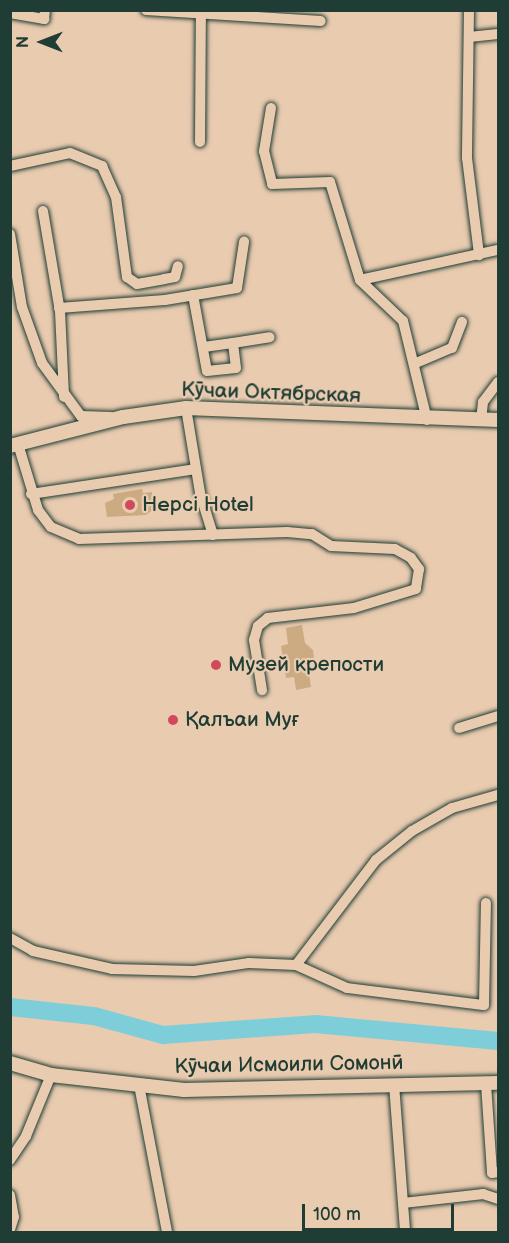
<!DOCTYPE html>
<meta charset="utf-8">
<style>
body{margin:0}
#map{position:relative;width:509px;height:1243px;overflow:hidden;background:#e9cbb0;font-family:"Balsamiq Sans",sans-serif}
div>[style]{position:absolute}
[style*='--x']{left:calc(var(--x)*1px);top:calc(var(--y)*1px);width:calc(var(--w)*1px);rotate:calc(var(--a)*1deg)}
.river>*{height:18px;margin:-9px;padding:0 9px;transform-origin:9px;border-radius:9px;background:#7eced9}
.building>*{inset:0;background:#ccab82}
.roads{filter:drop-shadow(0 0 2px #1f3d34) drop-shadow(0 0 2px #1f3d34)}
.minor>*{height:10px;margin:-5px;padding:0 5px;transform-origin:5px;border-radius:5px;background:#e9cbb0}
.major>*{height:14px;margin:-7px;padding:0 7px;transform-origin:7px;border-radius:7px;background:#e9cbb0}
.dots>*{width:16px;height:16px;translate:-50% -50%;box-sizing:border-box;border:3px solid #e9cbb0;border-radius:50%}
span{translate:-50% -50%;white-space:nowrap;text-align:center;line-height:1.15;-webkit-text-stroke:4.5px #e9cbb0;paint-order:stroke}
.street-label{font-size:21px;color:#1f3d34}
.poi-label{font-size:21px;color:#1f3d34}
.left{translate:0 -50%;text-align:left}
.frame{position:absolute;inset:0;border:12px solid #1f3d34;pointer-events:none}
.north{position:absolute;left:12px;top:12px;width:60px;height:60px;-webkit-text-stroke:4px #e9cbb0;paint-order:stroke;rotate:270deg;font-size:16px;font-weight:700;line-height:24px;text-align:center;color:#1f3d34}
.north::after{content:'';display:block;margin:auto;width:21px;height:27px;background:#1f3d34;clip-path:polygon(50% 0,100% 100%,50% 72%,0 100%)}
.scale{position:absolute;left:302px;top:1204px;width:152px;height:27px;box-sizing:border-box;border:3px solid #1f3d34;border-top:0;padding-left:8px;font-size:18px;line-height:21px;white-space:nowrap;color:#1f3d34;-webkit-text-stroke:4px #e9cbb0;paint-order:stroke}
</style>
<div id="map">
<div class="river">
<div style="--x:10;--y:1007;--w:84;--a:6.1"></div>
<div style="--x:94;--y:1016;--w:72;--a:15.4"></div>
<div style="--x:163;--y:1035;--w:152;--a:-4.1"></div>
<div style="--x:315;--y:1024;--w:184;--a:5.3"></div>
</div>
<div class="building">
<div style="clip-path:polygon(142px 489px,143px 493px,152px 492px,154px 509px,146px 515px,107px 517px,105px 503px,114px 499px,113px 494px)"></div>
<div style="clip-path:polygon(302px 625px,305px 643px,313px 650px,314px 658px,308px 666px,311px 687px,296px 690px,294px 677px,286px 678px,281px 646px,288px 644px,286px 628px)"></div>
</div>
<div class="roads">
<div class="minor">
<div style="--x:146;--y:10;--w:175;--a:3.6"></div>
<div style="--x:469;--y:10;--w:148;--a:90.8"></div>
<div style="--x:467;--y:158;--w:98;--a:82.9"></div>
<div style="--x:10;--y:13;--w:35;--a:10"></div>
<div style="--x:44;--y:19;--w:9;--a:-84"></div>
<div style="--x:469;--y:37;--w:29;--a:-6"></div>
<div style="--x:271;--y:108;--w:44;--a:99.2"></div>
<div style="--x:264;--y:151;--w:34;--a:76"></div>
<div style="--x:272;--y:184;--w:58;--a:-2"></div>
<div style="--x:330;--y:182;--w:102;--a:73"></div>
<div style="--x:200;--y:142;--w:129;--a:-89.6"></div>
<div style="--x:10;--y:166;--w:61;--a:-12.2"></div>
<div style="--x:70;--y:153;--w:35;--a:22"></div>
<div style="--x:102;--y:166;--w:34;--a:66"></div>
<div style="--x:116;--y:197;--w:81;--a:82.2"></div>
<div style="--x:127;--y:277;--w:12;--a:35"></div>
<div style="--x:137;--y:284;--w:27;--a:-10"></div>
<div style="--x:164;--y:279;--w:11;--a:-10"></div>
<div style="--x:175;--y:277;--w:11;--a:-75"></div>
<div style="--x:43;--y:211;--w:101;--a:80.4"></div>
<div style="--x:60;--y:311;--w:86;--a:87.3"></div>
<div style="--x:10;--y:234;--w:74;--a:80.7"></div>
<div style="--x:22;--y:307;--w:59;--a:70.3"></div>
<div style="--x:42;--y:363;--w:66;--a:53.7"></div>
<div style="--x:81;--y:416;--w:30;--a:2"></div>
<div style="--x:193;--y:295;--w:77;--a:79.6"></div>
<div style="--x:207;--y:371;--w:29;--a:-6"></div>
<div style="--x:236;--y:368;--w:25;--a:-97"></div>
<div style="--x:233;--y:343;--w:37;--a:-9"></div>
<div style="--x:59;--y:308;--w:106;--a:-4.3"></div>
<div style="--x:165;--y:300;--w:73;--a:-9.5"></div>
<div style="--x:237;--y:288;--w:47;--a:-81.3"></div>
<div style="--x:204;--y:347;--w:29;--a:-8"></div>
<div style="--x:416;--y:363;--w:39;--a:-23"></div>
<div style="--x:452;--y:348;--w:28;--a:-69"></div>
<div style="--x:186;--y:408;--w:86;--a:80.6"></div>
<div style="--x:200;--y:493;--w:44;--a:72.8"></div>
<div style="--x:427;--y:420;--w:102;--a:-103.6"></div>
<div style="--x:403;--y:321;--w:59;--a:-136.4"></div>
<div style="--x:360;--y:280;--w:141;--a:-12.3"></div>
<div style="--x:481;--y:421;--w:19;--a:-84"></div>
<div style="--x:483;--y:402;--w:25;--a:-53"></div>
<div style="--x:18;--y:444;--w:69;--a:73.1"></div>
<div style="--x:38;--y:510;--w:21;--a:53"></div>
<div style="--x:51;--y:527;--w:30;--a:23"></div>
<div style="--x:79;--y:539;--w:208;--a:-1.9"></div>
<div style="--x:287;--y:532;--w:25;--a:5"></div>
<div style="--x:312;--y:534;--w:22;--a:32"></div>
<div style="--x:331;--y:546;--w:64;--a:2.7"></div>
<div style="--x:395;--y:549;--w:18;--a:29"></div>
<div style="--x:411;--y:558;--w:14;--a:54"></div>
<div style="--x:419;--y:569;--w:20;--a:99"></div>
<div style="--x:416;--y:589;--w:65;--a:163"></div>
<div style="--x:354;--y:608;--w:87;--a:173.4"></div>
<div style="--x:268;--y:618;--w:13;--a:141"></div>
<div style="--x:258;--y:626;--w:15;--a:106"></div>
<div style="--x:254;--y:640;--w:51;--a:80.9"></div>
<div style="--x:31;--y:494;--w:167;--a:-8.6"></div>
<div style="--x:459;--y:728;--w:41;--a:-17.1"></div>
<div style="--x:10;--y:938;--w:26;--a:29"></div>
<div style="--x:33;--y:951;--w:81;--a:12.8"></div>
<div style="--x:112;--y:969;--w:82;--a:1.4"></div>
<div style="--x:194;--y:971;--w:56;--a:-8.3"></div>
<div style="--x:249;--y:963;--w:47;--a:2.4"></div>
<div style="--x:296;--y:965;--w:56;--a:24.3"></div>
<div style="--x:347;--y:988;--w:138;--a:7.1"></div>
<div style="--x:484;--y:1005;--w:102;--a:-88.9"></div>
<div style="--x:296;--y:965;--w:132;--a:-52.7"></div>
<div style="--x:376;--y:860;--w:46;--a:-38.9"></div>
<div style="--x:412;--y:831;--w:46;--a:-29.9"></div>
<div style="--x:452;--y:808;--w:48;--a:-15.8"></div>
<div style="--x:394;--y:1084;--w:148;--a:85.7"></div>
<div style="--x:486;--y:1084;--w:89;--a:86.1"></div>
<div style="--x:492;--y:1173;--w:6;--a:-9"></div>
<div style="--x:139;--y:1085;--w:150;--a:79.2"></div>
<div style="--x:10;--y:1160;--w:29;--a:-56"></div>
<div style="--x:26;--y:1136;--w:66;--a:-67.7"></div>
<div style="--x:10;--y:1195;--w:22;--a:80"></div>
<div style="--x:14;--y:1217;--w:13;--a:108"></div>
<div style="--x:403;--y:1203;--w:81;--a:-6.4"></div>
<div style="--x:483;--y:1194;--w:16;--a:18"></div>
</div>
<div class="major">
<div style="--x:10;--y:446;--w:117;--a:-14.4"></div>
<div style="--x:123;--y:417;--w:64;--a:-8.1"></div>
<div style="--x:186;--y:408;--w:312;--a:2.2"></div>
<div style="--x:10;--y:1063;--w:43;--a:16.3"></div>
<div style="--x:51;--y:1075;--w:134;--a:6.4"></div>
<div style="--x:184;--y:1090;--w:314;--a:-1.3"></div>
</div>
</div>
<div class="dots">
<div style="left:130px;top:505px;background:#d1495b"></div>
<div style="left:216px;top:665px;background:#d1495b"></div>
<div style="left:173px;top:720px;background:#d1495b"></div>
</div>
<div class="street-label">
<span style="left:271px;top:393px;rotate:2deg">Кӯчаи Октябрская</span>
<span style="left:289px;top:1065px;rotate:-1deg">Кӯчаи Исмоили Сомонӣ</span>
</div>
<div class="poi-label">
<span class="left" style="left:142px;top:505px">Hepci Hotel</span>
<span class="left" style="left:228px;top:665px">Музей крепости</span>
<span class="left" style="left:185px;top:720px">Қалъаи Муғ</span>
</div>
<div class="frame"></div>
<div class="north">N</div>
<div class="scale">100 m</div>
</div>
